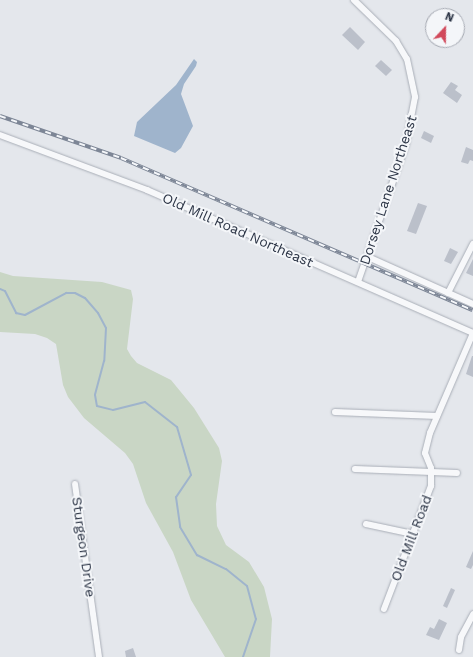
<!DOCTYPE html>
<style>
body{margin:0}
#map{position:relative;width:473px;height:657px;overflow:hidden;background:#e4e7ec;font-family:"Work Sans",sans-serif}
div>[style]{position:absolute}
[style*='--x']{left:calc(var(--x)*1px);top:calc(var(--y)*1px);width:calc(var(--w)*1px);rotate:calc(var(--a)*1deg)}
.green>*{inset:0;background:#c9d6c5}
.water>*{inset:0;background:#9fb4cc}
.stream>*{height:2px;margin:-1px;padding:0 1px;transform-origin:1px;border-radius:1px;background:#9fb4cc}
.building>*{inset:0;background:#bbc0ca}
.roads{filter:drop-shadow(0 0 1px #a9aeb7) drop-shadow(0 0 1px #a9aeb7)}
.minor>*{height:6px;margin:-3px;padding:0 3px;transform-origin:3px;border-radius:3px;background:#f7f8fa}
.rail>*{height:3.5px;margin-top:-1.75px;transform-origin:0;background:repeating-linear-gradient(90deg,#f4f6f9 0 6px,#7d8696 0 12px);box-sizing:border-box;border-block:1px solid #7d8696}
span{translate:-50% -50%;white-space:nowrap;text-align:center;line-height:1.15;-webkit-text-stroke:4px #f4f6f9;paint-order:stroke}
.street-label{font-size:14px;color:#2b3445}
.north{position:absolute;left:425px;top:8px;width:40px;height:40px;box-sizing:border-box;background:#f4f6f9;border:1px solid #a4a8b1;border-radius:50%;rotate:22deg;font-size:11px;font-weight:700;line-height:16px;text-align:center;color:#2b3445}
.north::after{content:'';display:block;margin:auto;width:14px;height:18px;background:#d1495b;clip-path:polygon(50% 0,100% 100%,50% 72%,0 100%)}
</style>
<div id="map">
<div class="green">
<div style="clip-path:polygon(0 272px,13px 276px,102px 282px,131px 290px,133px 299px,127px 349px,131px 356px,137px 363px,171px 380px,194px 408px,219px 448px,222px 461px,216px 504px,217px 526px,226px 545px,249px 562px,264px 587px,272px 619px,270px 657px,225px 657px,191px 600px,173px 552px,146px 503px,133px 464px,125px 453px,84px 418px,68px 397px,63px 385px,56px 344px,47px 338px,35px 334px,0 332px)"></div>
</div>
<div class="water">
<div style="clip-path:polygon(194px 59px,197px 62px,196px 66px,184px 84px,181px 94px,193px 126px,181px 148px,175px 153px,134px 136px,137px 122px,176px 85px)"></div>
</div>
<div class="stream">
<div style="--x:0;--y:289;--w:5;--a:22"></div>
<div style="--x:5;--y:291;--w:25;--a:63"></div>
<div style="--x:16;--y:313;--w:9;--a:13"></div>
<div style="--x:25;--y:315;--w:47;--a:-28.2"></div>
<div style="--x:66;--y:293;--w:9;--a:0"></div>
<div style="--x:75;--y:293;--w:11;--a:27"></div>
<div style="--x:85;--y:298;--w:20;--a:49"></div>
<div style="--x:98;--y:313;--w:17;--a:62"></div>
<div style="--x:106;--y:328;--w:33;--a:93"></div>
<div style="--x:104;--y:361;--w:35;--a:105"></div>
<div style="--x:95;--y:395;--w:11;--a:80"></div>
<div style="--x:97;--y:406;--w:16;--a:14"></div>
<div style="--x:113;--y:410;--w:33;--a:-14"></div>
<div style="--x:145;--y:402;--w:41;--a:38"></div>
<div style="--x:177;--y:427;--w:50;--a:73.7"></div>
<div style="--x:191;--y:475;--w:27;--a:124"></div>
<div style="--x:176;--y:497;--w:30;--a:82"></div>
<div style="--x:180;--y:527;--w:33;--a:59"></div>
<div style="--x:197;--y:555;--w:32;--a:26"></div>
<div style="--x:226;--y:569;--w:27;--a:39"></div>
<div style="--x:247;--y:586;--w:34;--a:75"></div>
<div style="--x:256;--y:619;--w:40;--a:108.9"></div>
</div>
<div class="building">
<div style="clip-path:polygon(350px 27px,365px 42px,358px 50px,342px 35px)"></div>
<div style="clip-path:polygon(381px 60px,392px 70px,386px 76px,375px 66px)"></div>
<div style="clip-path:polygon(451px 82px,458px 86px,455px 90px,462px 95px,457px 103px,443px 93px)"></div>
<div style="clip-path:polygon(424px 131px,434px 136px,431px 143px,421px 138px)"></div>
<div style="clip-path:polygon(466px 147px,473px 150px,473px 161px,470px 160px,468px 164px,461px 162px)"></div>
<div style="clip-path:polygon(418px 203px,427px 206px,416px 234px,407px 231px)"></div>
<div style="clip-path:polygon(450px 248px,458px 252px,451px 264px,444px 261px)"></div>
<div style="clip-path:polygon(473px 259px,473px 276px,466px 273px)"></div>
<div style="clip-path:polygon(472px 356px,473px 356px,473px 377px,466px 374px)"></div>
<div style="clip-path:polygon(473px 551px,473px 565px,471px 569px,466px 567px)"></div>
<div style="clip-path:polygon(451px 588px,455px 590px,447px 608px,443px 606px)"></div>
<div style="clip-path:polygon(439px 619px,447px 623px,439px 640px,426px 635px,430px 627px,434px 629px)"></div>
<div style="clip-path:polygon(133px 648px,136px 657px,126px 657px,125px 651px)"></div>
</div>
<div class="roads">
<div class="minor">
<div style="--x:354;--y:0;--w:59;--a:44.3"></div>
<div style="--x:396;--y:41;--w:21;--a:59"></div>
<div style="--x:407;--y:59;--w:39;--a:78"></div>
<div style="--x:415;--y:97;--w:48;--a:100.8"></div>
<div style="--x:406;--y:144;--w:146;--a:109.2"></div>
<div style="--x:0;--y:135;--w:157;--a:20.5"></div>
<div style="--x:147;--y:190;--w:356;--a:23.7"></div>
<div style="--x:368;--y:257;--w:115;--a:24.1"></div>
<div style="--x:448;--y:293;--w:55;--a:-63"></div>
<div style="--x:335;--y:412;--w:102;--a:2.2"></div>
<div style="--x:355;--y:469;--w:102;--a:2.2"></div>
<div style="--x:75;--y:484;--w:175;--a:82.1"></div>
<div style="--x:366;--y:524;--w:48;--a:12"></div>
<div style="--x:384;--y:609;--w:132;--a:-69.1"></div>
<div style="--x:431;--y:486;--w:18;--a:-90"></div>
<div style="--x:431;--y:468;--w:16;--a:-112"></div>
<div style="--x:425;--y:453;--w:21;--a:-76"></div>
<div style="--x:430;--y:433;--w:109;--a:-66.7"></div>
<div style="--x:459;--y:650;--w:13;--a:-81"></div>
<div style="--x:461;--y:637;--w:26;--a:-62"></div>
</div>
</div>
<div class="rail">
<div style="--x:0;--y:116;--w:128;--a:19.1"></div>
<div style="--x:121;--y:158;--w:383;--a:23.4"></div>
</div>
<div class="street-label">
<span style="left:388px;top:190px;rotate:-72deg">Dorsey Lane Northeast</span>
<span style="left:238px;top:230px;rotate:24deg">Old Mill Road Northeast</span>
<span style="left:411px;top:538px;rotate:-69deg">Old Mill Road</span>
<span style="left:84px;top:547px;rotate:82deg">Sturgeon Drive</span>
</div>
<div class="north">N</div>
</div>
